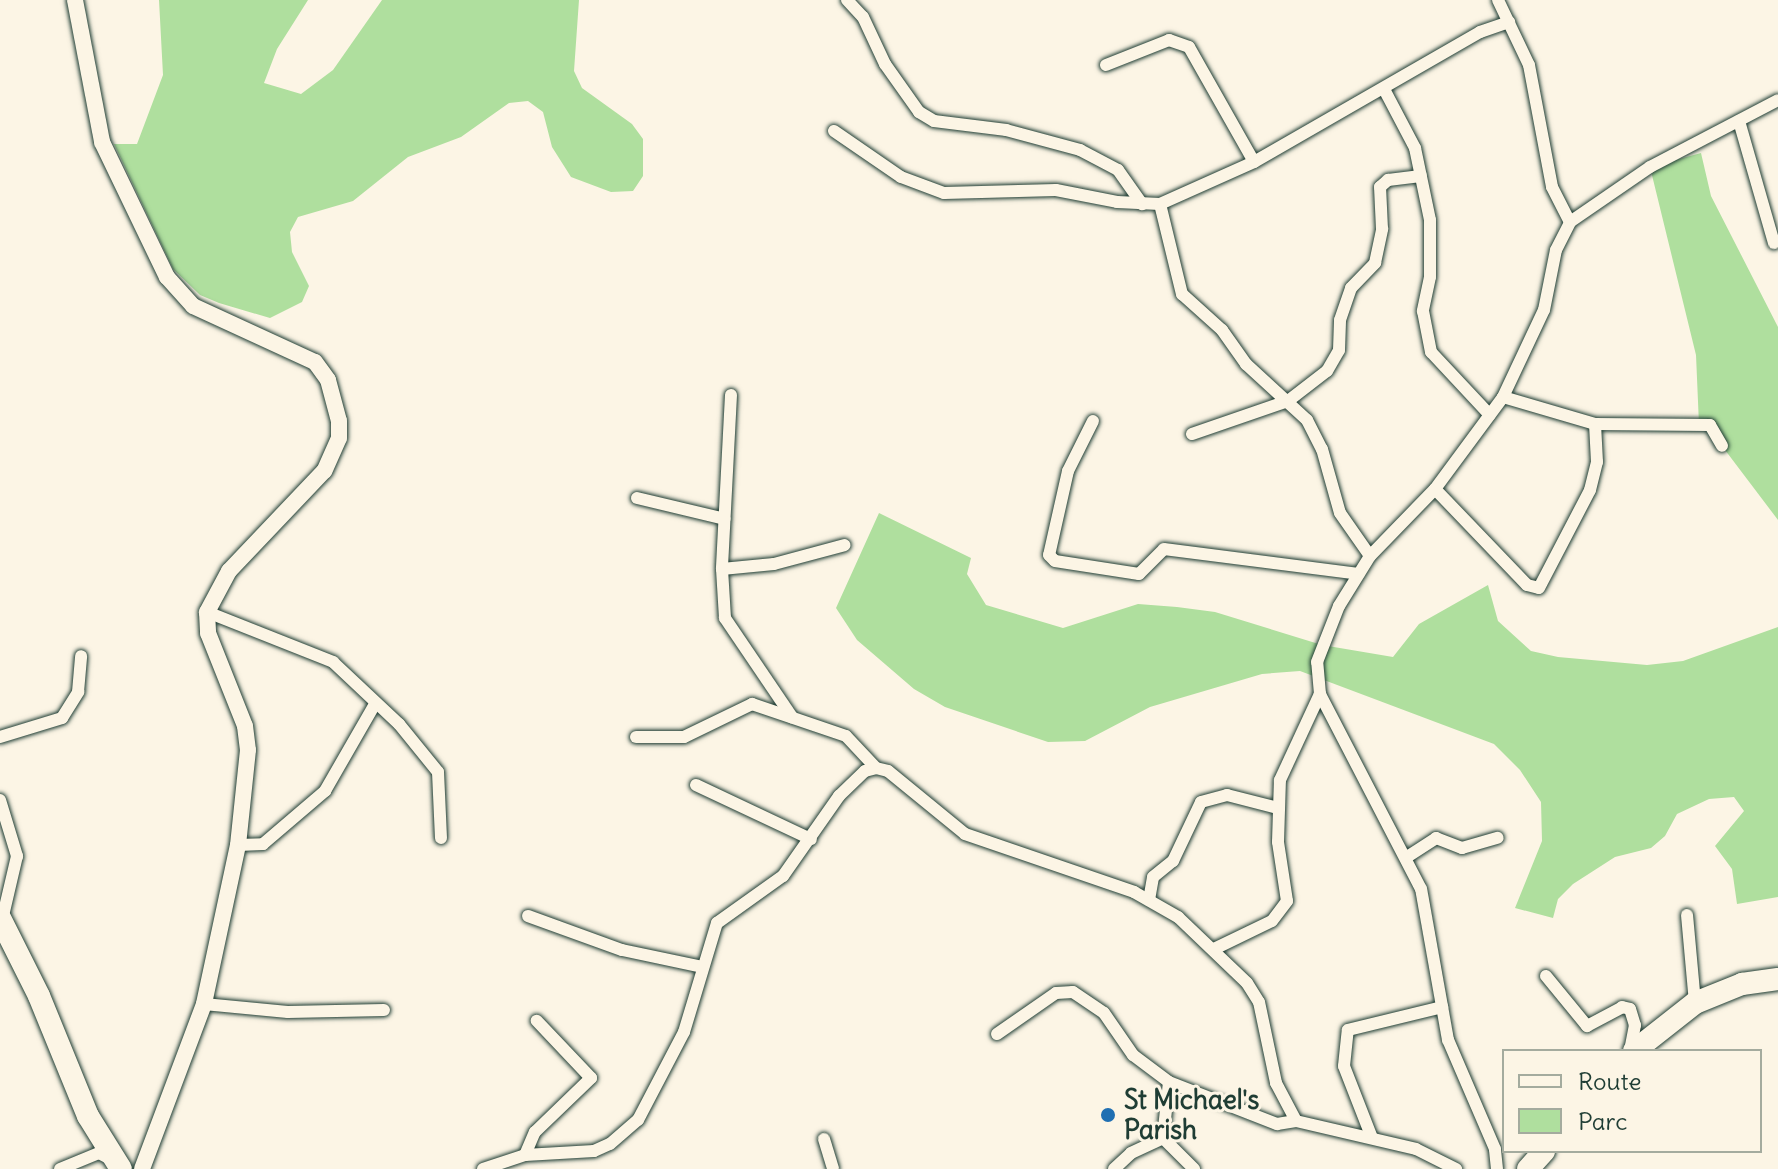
<!DOCTYPE html>
<style>
body{margin:0}
#map{position:relative;width:1778px;height:1169px;overflow:hidden;background:#fcf5e5;font-family:Delius,sans-serif}
div>[style]{position:absolute}
[style*='--x']{left:calc(var(--x)*1px);top:calc(var(--y)*1px);width:calc(var(--w)*1px);rotate:calc(var(--a)*1deg)}
.green>*{inset:0;background:#afdf9e}
.roads{filter:drop-shadow(0 0 2px #1f3d34) drop-shadow(0 0 2px #1f3d34)}
.street>*{height:12px;margin:-6px;padding:0 6px;transform-origin:6px;border-radius:6px;background:#fcf5e5}
.secondary>*{height:16px;margin:-8px;padding:0 8px;transform-origin:8px;border-radius:8px;background:#fcf5e5}
.highway>*{height:22px;margin:-11px;padding:0 11px;transform-origin:11px;border-radius:11px;background:#fcf5e5}
.dots>*{width:22px;height:22px;translate:-50% -50%;box-sizing:border-box;border:4px solid #fcf5e5;border-radius:50%}
span{translate:-50% -50%;white-space:nowrap;text-align:center;line-height:1.15;-webkit-text-stroke:6px #fcf5e5;paint-order:stroke}
.poi-label{font-size:26px;color:#1f3d34;font-weight:700}
.left{translate:0 -50%;text-align:left}
.legend{position:absolute;left:1502px;top:1049px;width:260px;height:104px;box-sizing:border-box;background:#fcf5e5;border:2px solid #a4ab9e;margin:0;padding:10px 14px;list-style:none;font-size:24px;color:#1f3d34}
.legend li{display:flex;align-items:center;gap:16px;height:40px}
.legend b{width:40px;border:2px solid #a4ab9e}
</style>
<div id="map">
<div class="green">
<div style="clip-path:polygon(159px 0,308px 0,277px 49px,264px 83px,301px 94px,333px 70px,382px 0,579px 0,574px 71px,582px 88px,632px 124px,643px 139px,643px 176px,633px 191px,611px 192px,571px 177px,552px 147px,543px 112px,528px 101px,509px 103px,461px 137px,408px 157px,353px 201px,298px 217px,290px 232px,292px 252px,309px 286px,302px 302px,270px 318px,219px 303px,200px 295px,173px 269px,114px 144px,137px 144px,163px 75px)"></div>
<div style="clip-path:polygon(1701px 153px,1711px 196px,1778px 327px,1778px 520px,1722px 446px,1717px 430px,1699px 425px,1696px 355px,1650px 167px)"></div>
<div style="clip-path:polygon(879px 513px,971px 558px,967px 574px,986px 605px,1063px 628px,1138px 604px,1177px 607px,1215px 612px,1322px 645px,1393px 657px,1419px 624px,1488px 585px,1498px 621px,1531px 651px,1558px 657px,1647px 665px,1683px 661px,1778px 627px,1778px 897px,1737px 904px,1732px 869px,1715px 846px,1744px 811px,1734px 797px,1709px 799px,1677px 814px,1665px 836px,1651px 848px,1615px 857px,1573px 884px,1558px 899px,1553px 918px,1515px 908px,1542px 841px,1541px 802px,1520px 770px,1494px 744px,1300px 671px,1262px 674px,1150px 707px,1085px 741px,1048px 742px,945px 707px,914px 689px,857px 640px,836px 608px)"></div>
</div>
<div class="roads">
<div class="street">
<div style="--x:847;--y:0;--w:23;--a:47"></div>
<div style="--x:863;--y:17;--w:52;--a:64.9"></div>
<div style="--x:885;--y:64;--w:59;--a:54.7"></div>
<div style="--x:919;--y:112;--w:17;--a:31"></div>
<div style="--x:934;--y:121;--w:73;--a:7.1"></div>
<div style="--x:1006;--y:130;--w:77;--a:15.1"></div>
<div style="--x:1080;--y:150;--w:43;--a:27.8"></div>
<div style="--x:1118;--y:170;--w:42;--a:54.8"></div>
<div style="--x:1498;--y:0;--w:72;--a:64.5"></div>
<div style="--x:1529;--y:65;--w:124;--a:79.3"></div>
<div style="--x:1552;--y:187;--w:39;--a:63"></div>
<div style="--x:1106;--y:65;--w:68;--a:-21.6"></div>
<div style="--x:1169;--y:40;--w:21;--a:19"></div>
<div style="--x:1189;--y:47;--w:132;--a:60.5"></div>
<div style="--x:1384;--y:89;--w:67;--a:62.3"></div>
<div style="--x:1415;--y:148;--w:74;--a:78.2"></div>
<div style="--x:1430;--y:220;--w:57;--a:90"></div>
<div style="--x:1430;--y:277;--w:35;--a:102"></div>
<div style="--x:1423;--y:311;--w:42;--a:79"></div>
<div style="--x:1431;--y:352;--w:86;--a:46.9"></div>
<div style="--x:1739;--y:121;--w:127;--a:74"></div>
<div style="--x:834;--y:131;--w:81;--a:34.5"></div>
<div style="--x:901;--y:177;--w:46;--a:20.4"></div>
<div style="--x:944;--y:193;--w:112;--a:-1.5"></div>
<div style="--x:1056;--y:190;--w:62;--a:11.1"></div>
<div style="--x:1117;--y:202;--w:43;--a:2.7"></div>
<div style="--x:1160;--y:204;--w:103;--a:-24.1"></div>
<div style="--x:1254;--y:162;--w:261;--a:-29.9"></div>
<div style="--x:1480;--y:32;--w:31;--a:-19"></div>
<div style="--x:1160;--y:204;--w:93;--a:76.3"></div>
<div style="--x:1182;--y:294;--w:54;--a:42"></div>
<div style="--x:1222;--y:330;--w:42;--a:54.8"></div>
<div style="--x:1246;--y:364;--w:83;--a:42.6"></div>
<div style="--x:1307;--y:420;--w:33;--a:63"></div>
<div style="--x:1322;--y:449;--w:66;--a:74.3"></div>
<div style="--x:1340;--y:513;--w:52;--a:55.1"></div>
<div style="--x:731;--y:395;--w:174;--a:93"></div>
<div style="--x:722;--y:569;--w:49;--a:86.5"></div>
<div style="--x:725;--y:618;--w:120;--a:55.9"></div>
<div style="--x:1503;--y:397;--w:96;--a:16.4"></div>
<div style="--x:1595;--y:424;--w:115;--a:0.5"></div>
<div style="--x:1710;--y:425;--w:24;--a:60"></div>
<div style="--x:1093;--y:421;--w:56;--a:116.6"></div>
<div style="--x:1068;--y:471;--w:86;--a:102.7"></div>
<div style="--x:1049;--y:555;--w:8;--a:45"></div>
<div style="--x:1055;--y:561;--w:85;--a:8.8"></div>
<div style="--x:1139;--y:574;--w:35;--a:-45"></div>
<div style="--x:1164;--y:549;--w:196;--a:7.3"></div>
<div style="--x:1192;--y:434;--w:102;--a:-19"></div>
<div style="--x:1288;--y:401;--w:49;--a:-37.6"></div>
<div style="--x:1327;--y:371;--w:24;--a:-60"></div>
<div style="--x:1339;--y:350;--w:30;--a:-88"></div>
<div style="--x:1340;--y:320;--w:34;--a:-71"></div>
<div style="--x:1351;--y:288;--w:35;--a:-46"></div>
<div style="--x:1375;--y:263;--w:35;--a:-78"></div>
<div style="--x:1382;--y:229;--w:42;--a:-92.7"></div>
<div style="--x:1380;--y:187;--w:11;--a:-41"></div>
<div style="--x:1388;--y:180;--w:33;--a:-7"></div>
<div style="--x:1435;--y:489;--w:133;--a:46.2"></div>
<div style="--x:1527;--y:585;--w:12;--a:14"></div>
<div style="--x:1539;--y:588;--w:110;--a:-62.5"></div>
<div style="--x:1590;--y:490;--w:29;--a:-76"></div>
<div style="--x:1597;--y:462;--w:38;--a:-93"></div>
<div style="--x:637;--y:498;--w:90;--a:13.4"></div>
<div style="--x:722;--y:569;--w:52;--a:-5.5"></div>
<div style="--x:774;--y:564;--w:73;--a:-15"></div>
<div style="--x:207;--y:612;--w:136;--a:21.6"></div>
<div style="--x:333;--y:662;--w:91;--a:43.2"></div>
<div style="--x:399;--y:724;--w:62;--a:50.9"></div>
<div style="--x:438;--y:772;--w:66;--a:87.4"></div>
<div style="--x:0;--y:737;--w:65;--a:-17"></div>
<div style="--x:62;--y:718;--w:31;--a:-58"></div>
<div style="--x:78;--y:692;--w:36;--a:-85"></div>
<div style="--x:636;--y:737;--w:48;--a:0"></div>
<div style="--x:684;--y:737;--w:76;--a:-25.9"></div>
<div style="--x:752;--y:704;--w:99;--a:18.8"></div>
<div style="--x:846;--y:736;--w:44;--a:46.8"></div>
<div style="--x:696;--y:785;--w:127;--a:25.2"></div>
<div style="--x:0;--y:800;--w:59;--a:73.1"></div>
<div style="--x:17;--y:856;--w:66;--a:103.2"></div>
<div style="--x:238;--y:845;--w:25;--a:-2"></div>
<div style="--x:263;--y:844;--w:82;--a:-40.5"></div>
<div style="--x:325;--y:791;--w:100;--a:-60.1"></div>
<div style="--x:1407;--y:857;--w:35;--a:-33"></div>
<div style="--x:1436;--y:838;--w:28;--a:21"></div>
<div style="--x:1462;--y:848;--w:37;--a:-16"></div>
<div style="--x:1149;--y:900;--w:23;--a:-80"></div>
<div style="--x:1153;--y:877;--w:26;--a:-39"></div>
<div style="--x:1173;--y:861;--w:65;--a:-64.6"></div>
<div style="--x:1201;--y:802;--w:27;--a:-15"></div>
<div style="--x:1227;--y:795;--w:53;--a:14.3"></div>
<div style="--x:1687;--y:915;--w:88;--a:84.8"></div>
<div style="--x:528;--y:916;--w:100;--a:19.9"></div>
<div style="--x:622;--y:950;--w:83;--a:11.9"></div>
<div style="--x:1214;--y:949;--w:64;--a:-25.8"></div>
<div style="--x:1272;--y:921;--w:25;--a:-53"></div>
<div style="--x:1287;--y:901;--w:60;--a:-98.7"></div>
<div style="--x:1278;--y:842;--w:62;--a:-88.2"></div>
<div style="--x:1280;--y:780;--w:95;--a:-65.1"></div>
<div style="--x:1546;--y:976;--w:65;--a:50.6"></div>
<div style="--x:1587;--y:1026;--w:40;--a:-28"></div>
<div style="--x:1622;--y:1007;--w:8;--a:14"></div>
<div style="--x:1630;--y:1009;--w:17;--a:73"></div>
<div style="--x:1635;--y:1025;--w:26;--a:101"></div>
<div style="--x:204;--y:1004;--w:84;--a:5.4"></div>
<div style="--x:288;--y:1012;--w:96;--a:-1.2"></div>
<div style="--x:997;--y:1034;--w:72;--a:-34.8"></div>
<div style="--x:1056;--y:993;--w:17;--a:-3"></div>
<div style="--x:1073;--y:992;--w:37;--a:34"></div>
<div style="--x:1104;--y:1013;--w:51;--a:55.4"></div>
<div style="--x:1133;--y:1055;--w:45;--a:36.9"></div>
<div style="--x:1169;--y:1082;--w:116;--a:21.3"></div>
<div style="--x:1277;--y:1124;--w:19;--a:-9"></div>
<div style="--x:1163;--y:1138;--w:56;--a:-83.9"></div>
<div style="--x:1372;--y:1138;--w:77;--a:-111.3"></div>
<div style="--x:1344;--y:1066;--w:36;--a:-84"></div>
<div style="--x:1348;--y:1030;--w:97;--a:-13.7"></div>
<div style="--x:824;--y:1139;--w:31;--a:73"></div>
<div style="--x:525;--y:1155;--w:25;--a:-67"></div>
<div style="--x:535;--y:1132;--w:78;--a:-44"></div>
<div style="--x:591;--y:1078;--w:79;--a:-133.5"></div>
<div style="--x:60;--y:1169;--w:42;--a:-22.3"></div>
<div style="--x:99;--y:1153;--w:15;--a:28"></div>
<div style="--x:483;--y:1169;--w:44;--a:-18.4"></div>
<div style="--x:525;--y:1155;--w:69;--a:-3.3"></div>
<div style="--x:594;--y:1151;--w:17;--a:-24"></div>
<div style="--x:610;--y:1144;--w:37;--a:-41"></div>
<div style="--x:638;--y:1120;--w:99;--a:-62.4"></div>
<div style="--x:684;--y:1032;--w:114;--a:-73.2"></div>
<div style="--x:717;--y:923;--w:81;--a:-35.5"></div>
<div style="--x:783;--y:876;--w:98;--a:-55"></div>
<div style="--x:839;--y:796;--w:36;--a:-44"></div>
<div style="--x:865;--y:771;--w:11;--a:-15"></div>
<div style="--x:876;--y:768;--w:12;--a:14"></div>
<div style="--x:888;--y:771;--w:99;--a:39.3"></div>
<div style="--x:965;--y:834;--w:179;--a:18.9"></div>
<div style="--x:1134;--y:892;--w:51;--a:29.6"></div>
<div style="--x:1178;--y:917;--w:95;--a:43.7"></div>
<div style="--x:1247;--y:983;--w:22;--a:58"></div>
<div style="--x:1259;--y:1002;--w:83;--a:78.1"></div>
<div style="--x:1276;--y:1083;--w:43;--a:62.2"></div>
<div style="--x:1296;--y:1121;--w:123;--a:13.1"></div>
<div style="--x:1416;--y:1149;--w:45;--a:26.6"></div>
<div style="--x:1114;--y:1169;--w:23;--a:-43"></div>
<div style="--x:1131;--y:1153;--w:35;--a:-25"></div>
<div style="--x:1163;--y:1138;--w:44;--a:45"></div>
<div style="--x:1497;--y:1169;--w:20;--a:-96"></div>
<div style="--x:1495;--y:1149;--w:119;--a:-113.3"></div>
<div style="--x:1448;--y:1040;--w:153;--a:-100.1"></div>
<div style="--x:1421;--y:889;--w:220;--a:-117.4"></div>
<div style="--x:1320;--y:694;--w:32;--a:-95"></div>
<div style="--x:1317;--y:662;--w:60;--a:-68.6"></div>
<div style="--x:1339;--y:606;--w:59;--a:-58.2"></div>
<div style="--x:1370;--y:556;--w:93;--a:-45.9"></div>
<div style="--x:1435;--y:489;--w:114;--a:-53.5"></div>
<div style="--x:1503;--y:397;--w:96;--a:-64.8"></div>
<div style="--x:1544;--y:310;--w:61;--a:-78.7"></div>
<div style="--x:1556;--y:250;--w:31;--a:-63"></div>
<div style="--x:1570;--y:222;--w:97;--a:-34.5"></div>
<div style="--x:1650;--y:167;--w:144;--a:-27.6"></div>
</div>
<div class="secondary">
<div style="--x:75;--y:0;--w:145;--a:79.2"></div>
<div style="--x:102;--y:142;--w:150;--a:64.3"></div>
<div style="--x:167;--y:277;--w:39;--a:48"></div>
<div style="--x:193;--y:306;--w:134;--a:24.7"></div>
<div style="--x:315;--y:362;--w:22;--a:54"></div>
<div style="--x:328;--y:380;--w:42;--a:75"></div>
<div style="--x:339;--y:421;--w:17;--a:90"></div>
<div style="--x:339;--y:438;--w:36;--a:114"></div>
<div style="--x:324;--y:471;--w:138;--a:133.5"></div>
<div style="--x:229;--y:571;--w:47;--a:118.2"></div>
<div style="--x:207;--y:612;--w:21;--a:87"></div>
<div style="--x:208;--y:633;--w:100;--a:68.3"></div>
<div style="--x:245;--y:726;--w:24;--a:83"></div>
<div style="--x:248;--y:750;--w:96;--a:96"></div>
<div style="--x:238;--y:845;--w:163;--a:102.1"></div>
<div style="--x:204;--y:1004;--w:176;--a:110.6"></div>
</div>
<div class="highway">
<div style="--x:0;--y:918;--w:87;--a:63.4"></div>
<div style="--x:39;--y:996;--w:130;--a:67.8"></div>
<div style="--x:88;--y:1116;--w:62;--a:58.1"></div>
<div style="--x:1634;--y:1051;--w:78;--a:-38.2"></div>
<div style="--x:1695;--y:1003;--w:51;--a:-22"></div>
<div style="--x:1742;--y:984;--w:36;--a:-8"></div>
<div style="--x:1528;--y:1169;--w:24;--a:-48"></div>
</div>
</div>
<div class="dots">
<div style="left:1108px;top:1115px;background:#1f6fb2"></div>
</div>
<div class="poi-label">
<span class="left" style="left:1124px;top:1115px">St Michael's<br>Parish</span>
</div>
<ul class="legend">
<li><b style="height:10px;background:#fcf5e5"></b>Route</li>
<li><b style="height:22px;background:#afdf9e"></b>Parc</li>
</ul>
</div>
